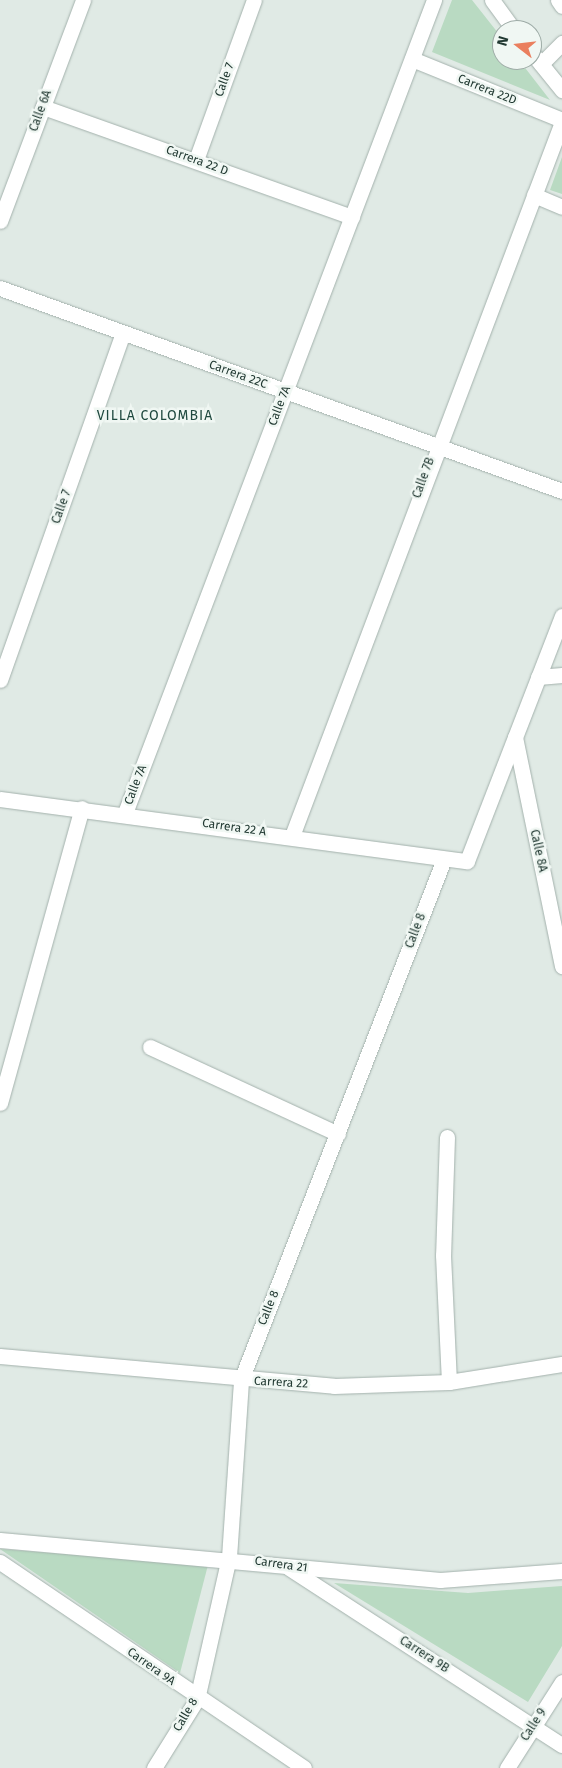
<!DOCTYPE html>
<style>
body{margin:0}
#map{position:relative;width:562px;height:1768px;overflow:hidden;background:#e0eae5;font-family:"Fira Sans",sans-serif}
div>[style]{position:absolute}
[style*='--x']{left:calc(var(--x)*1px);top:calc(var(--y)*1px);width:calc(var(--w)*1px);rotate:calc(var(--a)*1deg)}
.green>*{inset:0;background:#b9dac2}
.roads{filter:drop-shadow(0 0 1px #a3b1ac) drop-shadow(0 0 1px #a3b1ac)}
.pedestrian>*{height:15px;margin:-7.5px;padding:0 7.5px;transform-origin:7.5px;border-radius:7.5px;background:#fff}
.minor>*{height:15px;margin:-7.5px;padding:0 7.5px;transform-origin:7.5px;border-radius:7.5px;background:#fff}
.tertiary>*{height:15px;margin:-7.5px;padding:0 7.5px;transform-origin:7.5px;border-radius:7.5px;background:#fff}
.secondary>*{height:15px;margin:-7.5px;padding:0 7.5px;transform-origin:7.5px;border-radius:7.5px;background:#fff}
span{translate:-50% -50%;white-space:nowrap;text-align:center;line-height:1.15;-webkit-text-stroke:5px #f0f7f3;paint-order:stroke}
.street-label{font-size:12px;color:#213932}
.neighbourhood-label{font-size:14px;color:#1f493f;letter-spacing:1px}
.north{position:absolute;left:492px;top:20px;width:50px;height:50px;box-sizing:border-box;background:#f0f7f3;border:1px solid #9daba6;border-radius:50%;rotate:286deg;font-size:14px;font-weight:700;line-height:20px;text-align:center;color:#213932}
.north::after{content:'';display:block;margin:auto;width:18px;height:22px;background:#ea7f5e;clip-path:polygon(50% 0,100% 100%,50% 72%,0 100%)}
</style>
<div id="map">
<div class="green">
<div style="clip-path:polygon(452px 0,472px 0,502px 38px,502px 60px,519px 60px,550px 100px,432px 52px)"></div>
<div style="clip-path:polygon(562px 157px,562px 194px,550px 190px)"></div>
<div style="clip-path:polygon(0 1549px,208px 1565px,180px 1673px)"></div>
<div style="clip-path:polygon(334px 1583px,468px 1593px,562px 1586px,562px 1646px,528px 1702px)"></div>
</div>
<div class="roads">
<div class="pedestrian">
<div style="--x:43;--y:107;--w:328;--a:19.6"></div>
</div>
<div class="minor">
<div style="--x:412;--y:59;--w:162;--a:22.1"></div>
<div style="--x:541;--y:64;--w:30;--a:-45"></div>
<div style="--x:196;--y:160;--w:170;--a:-70.1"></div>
<div style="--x:534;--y:195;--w:30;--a:23"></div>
<div style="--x:0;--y:221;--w:236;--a:-69.4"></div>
<div style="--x:0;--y:288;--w:598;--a:19.86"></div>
<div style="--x:538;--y:677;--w:24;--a:-5"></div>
<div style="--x:0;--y:680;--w:368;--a:-70.5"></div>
<div style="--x:515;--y:737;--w:234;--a:78.4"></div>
<div style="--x:0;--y:799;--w:471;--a:7.6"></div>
<div style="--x:467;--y:861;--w:263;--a:-68.8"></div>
<div style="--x:125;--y:813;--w:870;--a:-69.19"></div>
<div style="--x:292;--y:836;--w:763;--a:-69.29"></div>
<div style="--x:150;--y:1047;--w:207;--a:24.8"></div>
<div style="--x:0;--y:1103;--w:306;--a:-74.5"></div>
<div style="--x:447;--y:1137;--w:118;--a:91.9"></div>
<div style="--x:443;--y:1255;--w:127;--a:87.3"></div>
<div style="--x:0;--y:1540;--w:442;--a:5.2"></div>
<div style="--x:440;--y:1580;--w:122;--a:-4.2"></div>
<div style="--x:0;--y:1562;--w:367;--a:34.1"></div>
<div style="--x:289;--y:1568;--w:325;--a:33"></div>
<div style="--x:154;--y:1768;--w:81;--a:-58.1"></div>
<div style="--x:197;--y:1699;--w:146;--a:-77.3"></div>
<div style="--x:229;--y:1557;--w:177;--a:-86.1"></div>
<div style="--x:241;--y:1380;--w:559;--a:-68.71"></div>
<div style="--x:507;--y:1768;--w:102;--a:-57.4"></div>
</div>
<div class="tertiary">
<div style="--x:0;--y:1356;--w:335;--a:5.1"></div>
<div style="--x:334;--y:1386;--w:115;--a:-2"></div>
<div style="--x:449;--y:1382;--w:114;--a:-9.1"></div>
</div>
<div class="secondary">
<div style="--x:492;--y:0;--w:37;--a:54"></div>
<div style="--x:558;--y:0;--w:7;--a:56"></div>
<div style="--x:532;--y:53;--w:48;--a:51"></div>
</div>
</div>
<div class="street-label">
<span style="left:225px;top:80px;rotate:-70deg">Calle 7</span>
<span style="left:487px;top:90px;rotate:22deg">Carrera 22D</span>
<span style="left:41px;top:111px;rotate:-70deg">Calle 6A</span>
<span style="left:197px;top:161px;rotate:20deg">Carrera 22 D</span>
<span style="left:238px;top:375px;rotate:20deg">Carrera 22C</span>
<span style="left:280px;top:406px;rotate:-69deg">Calle 7A</span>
<span style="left:424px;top:478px;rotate:-70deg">Calle 7B</span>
<span style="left:62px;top:507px;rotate:-70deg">Calle 7</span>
<span style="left:136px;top:785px;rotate:-69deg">Calle 7A</span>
<span style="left:234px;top:828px;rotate:8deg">Carrera 22 A</span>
<span style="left:538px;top:851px;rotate:78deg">Calle 8A</span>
<span style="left:416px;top:931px;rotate:-69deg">Calle 8</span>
<span style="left:269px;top:1308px;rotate:-68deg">Calle 8</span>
<span style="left:281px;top:1383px;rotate:3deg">Carrera 22</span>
<span style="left:281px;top:1565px;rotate:8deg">Carrera 21</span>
<span style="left:424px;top:1655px;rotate:33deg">Carrera 9B</span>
<span style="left:151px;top:1667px;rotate:35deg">Carrera 9A</span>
<span style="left:186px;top:1715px;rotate:-60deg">Calle 8</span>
<span style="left:534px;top:1725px;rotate:-57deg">Calle 9</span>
</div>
<div class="neighbourhood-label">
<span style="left:155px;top:416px">VILLA COLOMBIA</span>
</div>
<div class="north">N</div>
</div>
